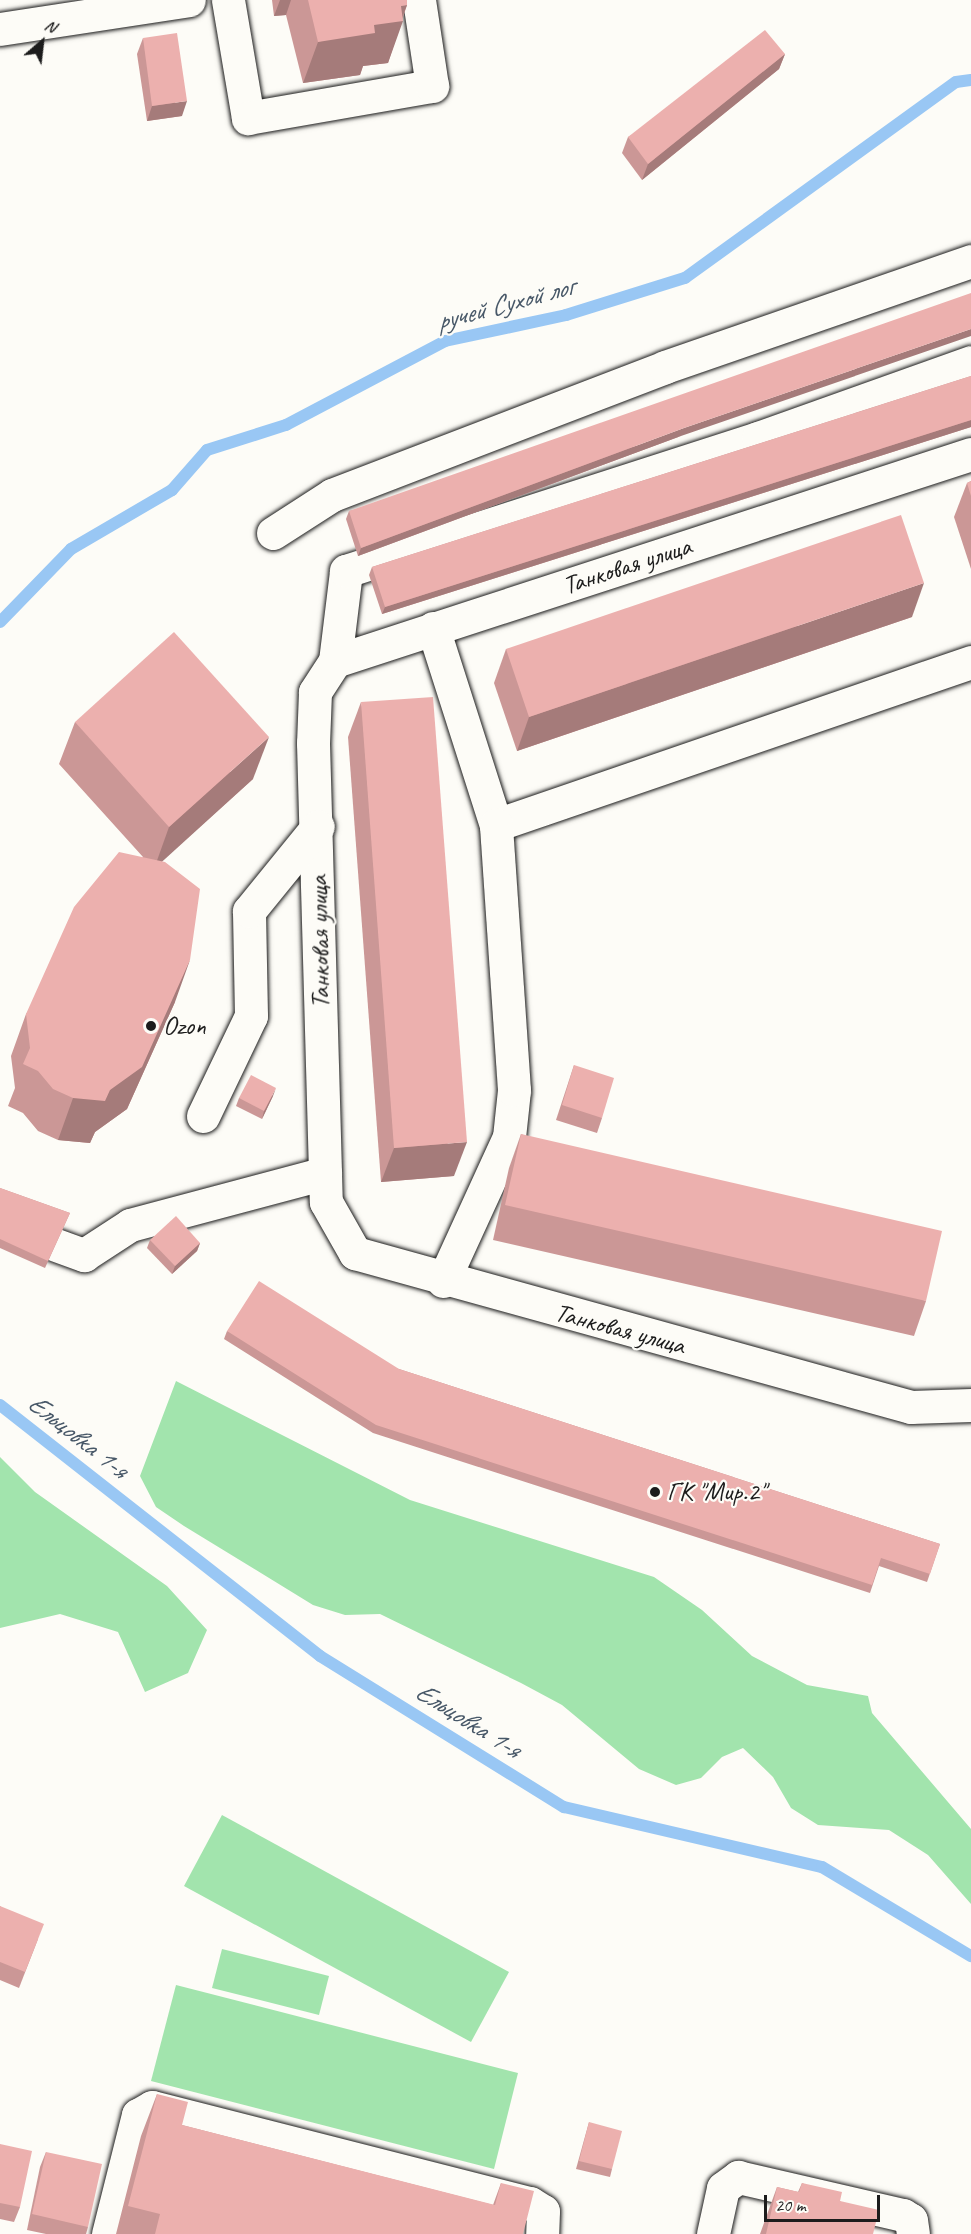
<!DOCTYPE html>
<meta charset="utf-8">
<style>
body{margin:0}
#map{position:relative;width:971px;height:2234px;overflow:hidden;background:#fdfcf7;font-family:Caveat,sans-serif}
div>[style]{position:absolute}
[style*='--x']{left:calc(var(--x)*1px);top:calc(var(--y)*1px);width:calc(var(--w)*1px);rotate:calc(var(--a)*1deg)}
.green>*{inset:0;background:#a2e4ad}
.stream>*{height:12px;margin:-6px;padding:0 6px;transform-origin:6px;border-radius:6px;background:#99c7f4}
.roads{filter:drop-shadow(0 0 2px #1c1c1c) drop-shadow(0 0 2px #1c1c1c)}
.minor>*{height:33px;margin:-16.5px;padding:0 16.5px;transform-origin:16.5px;border-radius:16.5px;background:#fdfcf7}
.wall>*{inset:0;background:#cb9796}
.shaded-wall>*{inset:0;background:#a57b7a}
.building>*{inset:0;background:#ecb0ae}
.dots>*{width:16px;height:16px;translate:-50% -50%;box-sizing:border-box;border:3px solid #fdfcf7;border-radius:50%}
span{translate:-50% -50%;white-space:nowrap;text-align:center;line-height:1.15;-webkit-text-stroke:4.5px #fdfcf7;paint-order:stroke}
.street-label{font-size:26px;color:#1c1c1c}
.poi-label{font-size:26px;color:#1c1c1c}
.left{translate:0 -50%;text-align:left}
.water-label{font-size:27px;color:#485868;font-style:italic}
.north{position:absolute;left:12px;top:12px;width:60px;height:60px;-webkit-text-stroke:4px #fdfcf7;paint-order:stroke;rotate:28deg;font-size:16px;font-weight:700;line-height:24px;text-align:center;color:#1c1c1c}
.north::after{content:'';display:block;margin:auto;width:21px;height:27px;background:#1c1c1c;clip-path:polygon(50% 0,100% 100%,50% 72%,0 100%)}
.scale{position:absolute;left:764px;top:2195px;width:116px;height:27px;box-sizing:border-box;border:3px solid #1c1c1c;border-top:0;padding-left:8px;font-size:18px;line-height:21px;white-space:nowrap;color:#1c1c1c;-webkit-text-stroke:4px #fdfcf7;paint-order:stroke}
</style>
<div id="map">
<div class="green">
<div style="clip-path:polygon(176px 1381px,410px 1500px,654px 1577px,702px 1610px,752px 1656px,807px 1685px,868px 1696px,872px 1713px,971px 1829px,971px 1904px,928px 1855px,889px 1830px,818px 1825px,791px 1808px,773px 1777px,743px 1748px,722px 1757px,701px 1778px,676px 1785px,639px 1769px,562px 1705px,521px 1683px,380px 1614px,345px 1615px,313px 1605px,184px 1526px,156px 1507px,140px 1476px)"></div>
<div style="clip-path:polygon(0 1457px,35px 1492px,167px 1586px,207px 1630px,188px 1673px,145px 1692px,118px 1632px,60px 1614px,0 1628px)"></div>
<div style="clip-path:polygon(222px 1815px,509px 1972px,471px 2042px,184px 1886px)"></div>
<div style="clip-path:polygon(222px 1949px,329px 1976px,319px 2015px,212px 1988px)"></div>
<div style="clip-path:polygon(176px 1985px,518px 2073px,494px 2169px,151px 2081px)"></div>
</div>
<div class="stream">
<div style="--x:0;--y:622;--w:102;--a:-45.8"></div>
<div style="--x:71;--y:549;--w:117;--a:-30.3"></div>
<div style="--x:172;--y:490;--w:53;--a:-48.8"></div>
<div style="--x:207;--y:450;--w:83;--a:-17.6"></div>
<div style="--x:286;--y:425;--w:180;--a:-27.8"></div>
<div style="--x:445;--y:341;--w:124;--a:-12.1"></div>
<div style="--x:566;--y:315;--w:125;--a:-17.3"></div>
<div style="--x:685;--y:278;--w:334;--a:-35.9"></div>
<div style="--x:956;--y:82;--w:15;--a:-8"></div>
<div style="--x:0;--y:1405;--w:407;--a:38.1"></div>
<div style="--x:320;--y:1656;--w:287;--a:31.8"></div>
<div style="--x:564;--y:1807;--w:265;--a:13.1"></div>
<div style="--x:822;--y:1867;--w:174;--a:30.9"></div>
</div>
<div class="roads">
<div class="minor">
<div style="--x:228;--y:0;--w:120;--a:80.4"></div>
<div style="--x:248;--y:118;--w:187;--a:-9.9"></div>
<div style="--x:432;--y:86;--w:87;--a:-98.6"></div>
<div style="--x:0;--y:29;--w:191;--a:-8.7"></div>
<div style="--x:971;--y:454;--w:669;--a:161.97"></div>
<div style="--x:335;--y:661;--w:37;--a:123"></div>
<div style="--x:315;--y:692;--w:51;--a:92.2"></div>
<div style="--x:313;--y:743;--w:459;--a:88.4"></div>
<div style="--x:326;--y:1202;--w:59;--a:60.4"></div>
<div style="--x:355;--y:1253;--w:577;--a:15.48"></div>
<div style="--x:911;--y:1407;--w:60;--a:-1.9"></div>
<div style="--x:273;--y:533;--w:70;--a:-32.8"></div>
<div style="--x:332;--y:495;--w:357;--a:-21"></div>
<div style="--x:665;--y:367;--w:324;--a:-19.1"></div>
<div style="--x:433;--y:628;--w:207;--a:72.3"></div>
<div style="--x:496;--y:825;--w:502;--a:-18.94"></div>
<div style="--x:335;--y:661;--w:91;--a:-83"></div>
<div style="--x:346;--y:571;--w:433;--a:-17.9"></div>
<div style="--x:758;--y:438;--w:226;--a:-19.6"></div>
<div style="--x:203;--y:1116;--w:111;--a:-64.4"></div>
<div style="--x:251;--y:1016;--w:105;--a:-91.1"></div>
<div style="--x:249;--y:911;--w:109;--a:-50.9"></div>
<div style="--x:56;--y:1245;--w:30;--a:20"></div>
<div style="--x:84;--y:1255;--w:55;--a:-33.1"></div>
<div style="--x:130;--y:1225;--w:202;--a:-14.9"></div>
<div style="--x:443;--y:1281;--w:158;--a:-65.4"></div>
<div style="--x:509;--y:1137;--w:47;--a:-83.9"></div>
<div style="--x:514;--y:1090;--w:266;--a:-93.9"></div>
<div style="--x:108;--y:2234;--w:123;--a:-75.9"></div>
<div style="--x:138;--y:2115;--w:16;--a:-30"></div>
<div style="--x:152;--y:2107;--w:390;--a:14.3"></div>
<div style="--x:530;--y:2203;--w:15;--a:32"></div>
<div style="--x:543;--y:2211;--w:23;--a:92"></div>
<div style="--x:713;--y:2234;--w:47;--a:-77.7"></div>
<div style="--x:723;--y:2188;--w:19;--a:-36"></div>
<div style="--x:738;--y:2177;--w:169;--a:13"></div>
<div style="--x:903;--y:2215;--w:9;--a:32"></div>
<div style="--x:911;--y:2220;--w:14;--a:82"></div>
</div>
</div>
<div class="wall">
<div style="clip-path:polygon(272px 0,407px 0,407px 5px,388px 63px,363px 66px,360px 75px,303px 83px,286px 15px,274px 16px)"></div>
<div style="clip-path:polygon(143px 38px,182px 116px,147px 121px,137px 54px)"></div>
<div style="clip-path:polygon(785px 54px,779px 69px,642px 180px,622px 153px,628px 137px)"></div>
<div style="clip-path:polygon(971px 376px,971px 427px,382px 614px,369px 575px,372px 567px)"></div>
<div style="clip-path:polygon(681px 436px,358px 556px,346px 519px,349px 511px)"></div>
<div style="clip-path:polygon(971px 481px,971px 569px,954px 517px,967px 483px)"></div>
<div style="clip-path:polygon(912px 617px,517px 751px,494px 683px,506px 649px)"></div>
<div style="clip-path:polygon(361px 702px,454px 1176px,381px 1182px,348px 737px)"></div>
<div style="clip-path:polygon(75px 722px,253px 779px,162px 861px,175px 1002px,127px 1109px,95px 1132px,90px 1143px,58px 1140px,38px 1131px,23px 1113px,8px 1106px,15px 1088px,11px 1056px,26px 1014px,143px 857px,59px 764px)"></div>
<div style="clip-path:polygon(574px 1065px,602px 1118px,597px 1133px,556px 1120px)"></div>
<div style="clip-path:polygon(273px 1096px,262px 1119px,236px 1106px,239px 1098px)"></div>
<div style="clip-path:polygon(521px 1134px,926px 1301px,914px 1336px,493px 1240px,509px 1168px)"></div>
<div style="clip-path:polygon(0 1188px,70px 1213px,45px 1268px,0 1248px)"></div>
<div style="clip-path:polygon(150px 1240px,200px 1243px,197px 1251px,172px 1274px,147px 1248px)"></div>
<div style="clip-path:polygon(227px 1331px,399px 1369px,940px 1544px,927px 1582px,879px 1566px,870px 1593px,373px 1433px,224px 1339px)"></div>
<div style="clip-path:polygon(0 1906px,38px 1939px,19px 1988px,0 1980px)"></div>
<div style="clip-path:polygon(157px 2094px,182px 2125px,493px 2205px,501px 2183px,523px 2234px,116px 2234px,141px 2136px)"></div>
<div style="clip-path:polygon(589px 2122px,612px 2169px,610px 2177px,576px 2169px)"></div>
<div style="clip-path:polygon(0 2144px,20px 2207px,14px 2222px,0 2219px)"></div>
<div style="clip-path:polygon(46px 2152px,88px 2227px,86px 2234px,46px 2234px,27px 2230px,40px 2167px)"></div>
<div style="clip-path:polygon(802px 2183px,840px 2201px,873px 2234px,760px 2234px,777px 2187px,798px 2192px)"></div>
</div>
<div class="shaded-wall">
<div style="clip-path:polygon(280px 0,291px 0,286px 15px,274px 16px)"></div>
<div style="clip-path:polygon(407px 5px,401px 21px,403px 21px,388px 63px,363px 66px,360px 75px,303px 83px,318px 42px,374px 25px,401px 6px)"></div>
<div style="clip-path:polygon(785px 54px,779px 69px,642px 180px,648px 164px)"></div>
<div style="clip-path:polygon(187px 101px,182px 116px,147px 121px,152px 106px)"></div>
<div style="clip-path:polygon(971px 329px,971px 336px,681px 436px,358px 556px,361px 548px,684px 428px)"></div>
<div style="clip-path:polygon(971px 420px,971px 427px,382px 614px,385px 607px)"></div>
<div style="clip-path:polygon(924px 583px,912px 617px,517px 751px,529px 717px)"></div>
<div style="clip-path:polygon(269px 737px,253px 779px,154px 869px,169px 827px)"></div>
<div style="clip-path:polygon(190px 960px,175px 1002px,127px 1109px,95px 1132px,90px 1143px,58px 1140px,73px 1098px,110px 1090px)"></div>
<div style="clip-path:polygon(276px 1088px,273px 1096px,262px 1119px,264px 1111px)"></div>
<div style="clip-path:polygon(467px 1142px,454px 1176px,381px 1182px,394px 1148px)"></div>
<div style="clip-path:polygon(200px 1243px,197px 1251px,172px 1274px,175px 1266px)"></div>
</div>
<div class="building">
<div style="clip-path:polygon(308px 0,407px 0,407px 5px,401px 6px,403px 21px,374px 25px,375px 33px,318px 42px)"></div>
<div style="clip-path:polygon(765px 30px,785px 54px,648px 164px,628px 137px)"></div>
<div style="clip-path:polygon(177px 33px,187px 101px,152px 106px,143px 38px)"></div>
<div style="clip-path:polygon(971px 293px,971px 329px,684px 428px,361px 548px,349px 511px)"></div>
<div style="clip-path:polygon(971px 376px,971px 420px,385px 607px,372px 567px)"></div>
<div style="clip-path:polygon(971px 481px,971px 496px,967px 483px)"></div>
<div style="clip-path:polygon(901px 515px,924px 583px,529px 717px,506px 649px)"></div>
<div style="clip-path:polygon(174px 632px,269px 737px,169px 827px,75px 722px)"></div>
<div style="clip-path:polygon(433px 697px,467px 1142px,394px 1148px,361px 702px)"></div>
<div style="clip-path:polygon(119px 852px,165px 862px,200px 889px,190px 960px,142px 1067px,110px 1090px,105px 1101px,73px 1098px,53px 1089px,38px 1071px,23px 1064px,30px 1048px,26px 1014px,74px 907px)"></div>
<div style="clip-path:polygon(574px 1065px,614px 1078px,602px 1118px,562px 1105px)"></div>
<div style="clip-path:polygon(251px 1075px,276px 1088px,264px 1111px,239px 1098px)"></div>
<div style="clip-path:polygon(521px 1134px,942px 1231px,926px 1301px,505px 1205px)"></div>
<div style="clip-path:polygon(0 1188px,70px 1213px,48px 1261px,0 1239px)"></div>
<div style="clip-path:polygon(176px 1216px,200px 1243px,175px 1266px,150px 1240px)"></div>
<div style="clip-path:polygon(259px 1281px,399px 1369px,940px 1544px,930px 1574px,881px 1558px,872px 1585px,376px 1425px,227px 1331px)"></div>
<div style="clip-path:polygon(0 1906px,44px 1924px,25px 1972px,0 1962px)"></div>
<div style="clip-path:polygon(157px 2094px,188px 2102px,182px 2125px,495px 2205px,501px 2183px,534px 2191px,523px 2234px,155px 2234px,160px 2214px,128px 2206px)"></div>
<div style="clip-path:polygon(589px 2122px,622px 2131px,612px 2169px,579px 2161px)"></div>
<div style="clip-path:polygon(0 2144px,32px 2151px,20px 2207px,0 2203px)"></div>
<div style="clip-path:polygon(46px 2152px,102px 2164px,88px 2227px,32px 2214px)"></div>
<div style="clip-path:polygon(802px 2183px,842px 2192px,840px 2201px,879px 2210px,873px 2234px,766px 2234px,777px 2187px,799px 2192px)"></div>
</div>
<div class="dots">
<div style="left:151px;top:1026px;background:#1c1c1c"></div>
<div style="left:655px;top:1492px;background:#1c1c1c"></div>
</div>
<div class="street-label">
<span style="left:627px;top:566px;rotate:-18deg">Танковая улица</span>
<span style="left:320px;top:942px;rotate:-91deg">Танковая улица</span>
<span style="left:620px;top:1329px;rotate:15deg">Танковая улица</span>
</div>
<div class="poi-label">
<span class="left" style="left:163px;top:1026px">Ozon</span>
<span class="left" style="left:667px;top:1492px">ГК "Мир.2"</span>
</div>
<div class="water-label">
<span style="left:505px;top:304px;rotate:-15deg">ручей Сухой лог</span>
<span style="left:78px;top:1436px;rotate:38deg">Ельцовка 1-я</span>
<span style="left:468px;top:1720px;rotate:32deg">Ельцовка 1-я</span>
</div>
<div class="north">N</div>
<div class="scale">20 m</div>
</div>
